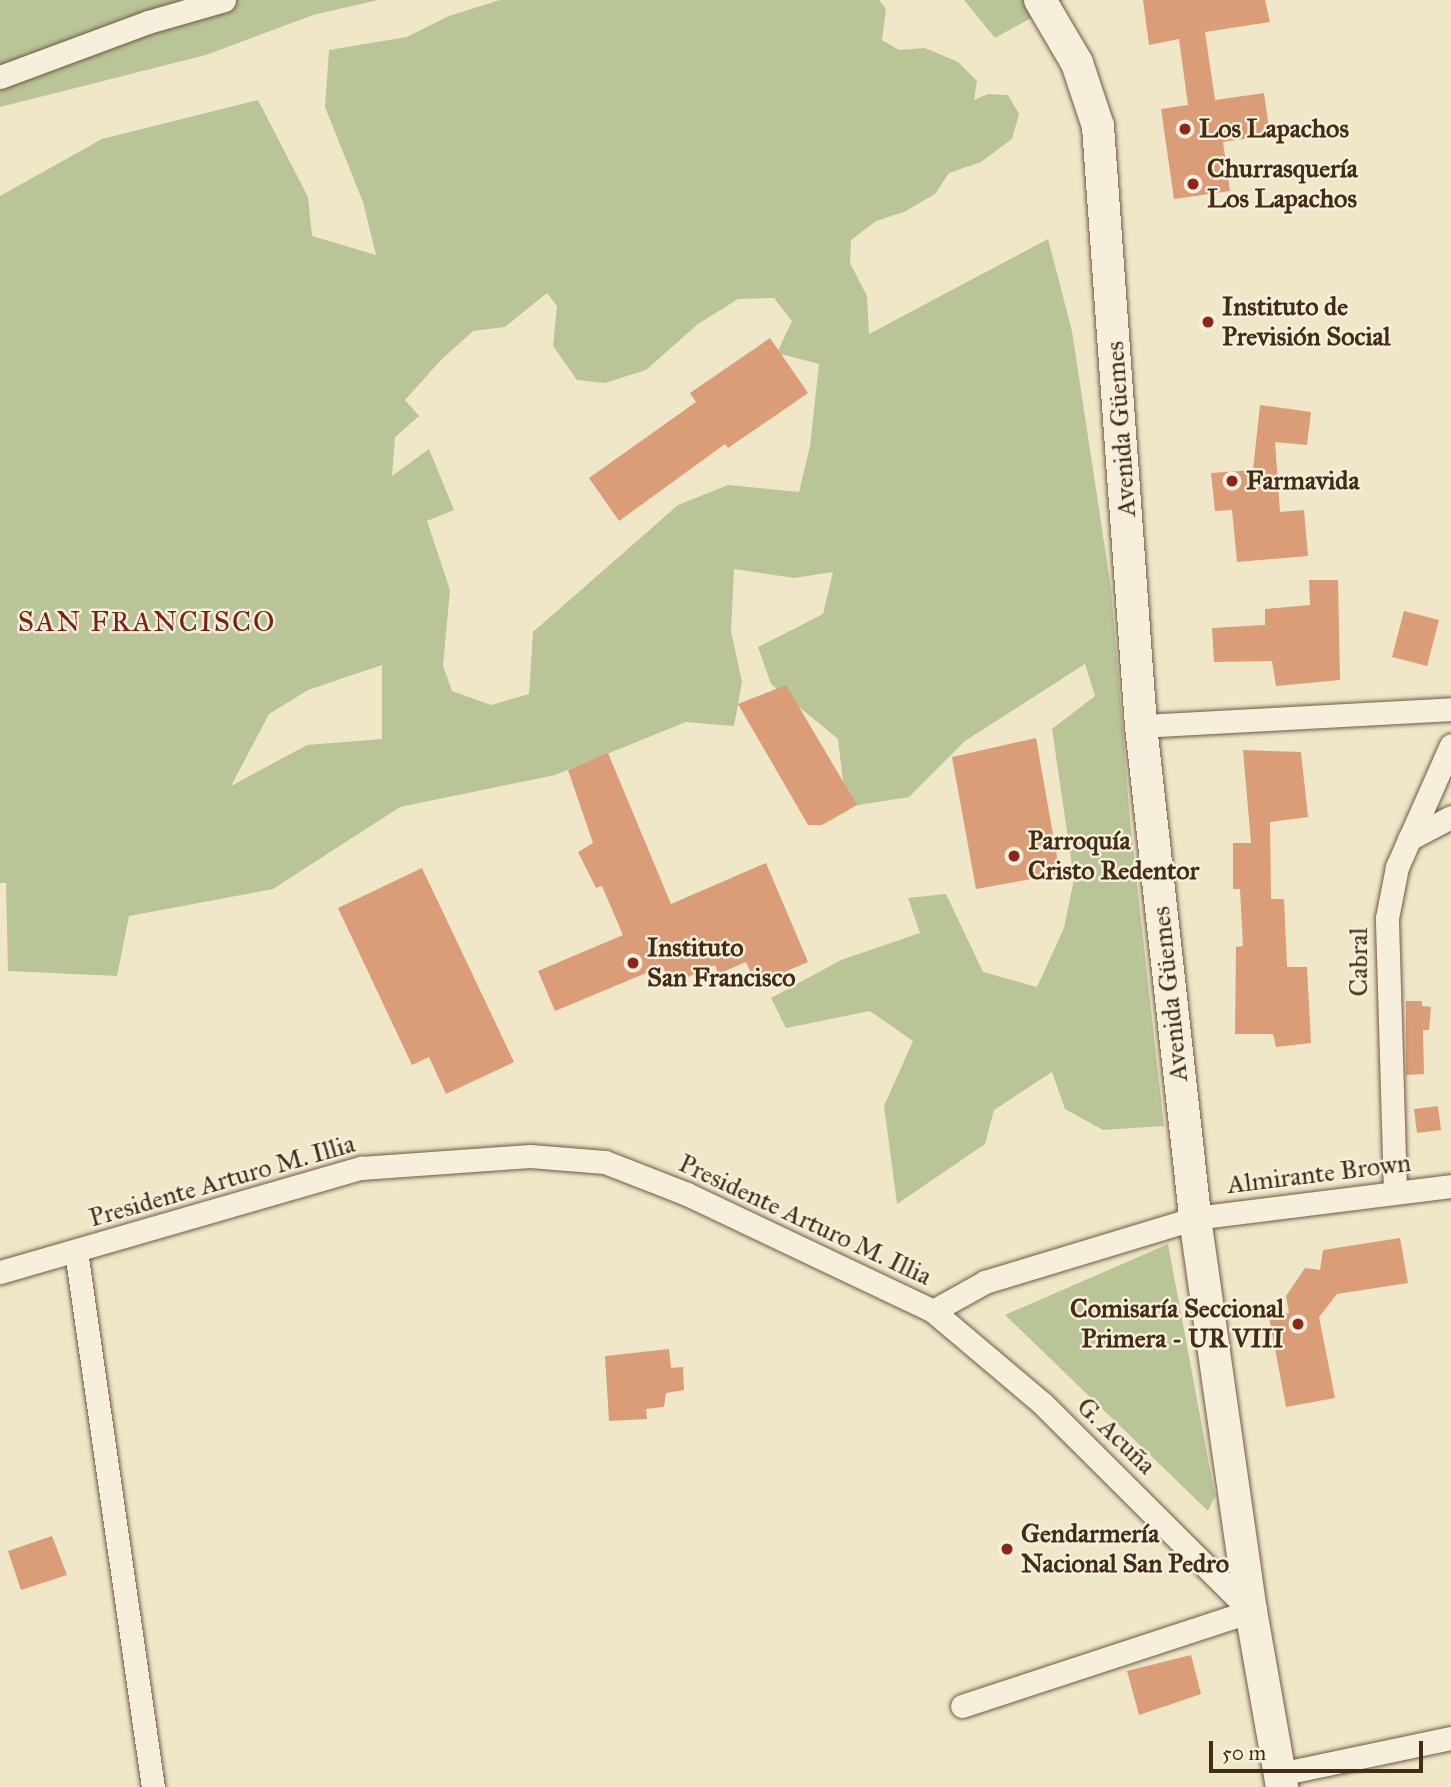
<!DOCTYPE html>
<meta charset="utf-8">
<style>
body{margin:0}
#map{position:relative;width:1451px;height:1787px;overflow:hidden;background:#f0e7c9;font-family:"IM FELL Great Primer",serif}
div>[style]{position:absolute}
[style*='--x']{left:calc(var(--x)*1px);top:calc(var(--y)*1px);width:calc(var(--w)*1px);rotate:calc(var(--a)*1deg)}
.green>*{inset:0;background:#b9c597}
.building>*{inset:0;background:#da9d78}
.roads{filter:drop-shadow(0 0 2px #6e5b43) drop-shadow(0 0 2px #6e5b43)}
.street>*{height:23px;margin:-11.5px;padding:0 11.5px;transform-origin:11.5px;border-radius:11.5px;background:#f5efdc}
.secondary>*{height:32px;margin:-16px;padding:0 16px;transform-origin:16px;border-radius:16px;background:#f5efdc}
.dots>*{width:19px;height:19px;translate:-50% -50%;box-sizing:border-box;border:4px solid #f5efdc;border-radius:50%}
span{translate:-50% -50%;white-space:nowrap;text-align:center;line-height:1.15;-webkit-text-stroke:5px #f5efdc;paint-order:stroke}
.poi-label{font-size:26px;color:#432c16;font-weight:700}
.left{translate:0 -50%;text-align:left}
.right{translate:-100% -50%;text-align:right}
.street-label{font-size:26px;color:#432c16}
.neighbourhood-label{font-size:28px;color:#7a1f14;letter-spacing:2px}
.scale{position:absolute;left:1209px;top:1741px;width:214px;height:32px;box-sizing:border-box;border:4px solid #432c16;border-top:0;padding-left:9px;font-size:21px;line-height:24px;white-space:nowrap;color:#432c16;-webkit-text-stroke:5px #f5efdc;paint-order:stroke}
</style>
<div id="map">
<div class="green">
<div style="clip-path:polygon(0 0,378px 0,313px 15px,206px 55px,0 107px)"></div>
<div style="clip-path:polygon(evenodd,500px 0,879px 0,886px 9px,882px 40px,899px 50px,925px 48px,958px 62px,977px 81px,974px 100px,988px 94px,1008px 95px,1019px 114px,1012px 139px,981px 162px,949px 173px,935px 194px,904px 212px,876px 221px,851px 240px,850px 263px,867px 296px,869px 334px,1048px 239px,1072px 331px,1111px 588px,1130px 820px,1164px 1126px,1103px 1130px,1065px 1109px,1052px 1072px,994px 1110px,985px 1144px,897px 1204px,884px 1106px,913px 1041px,870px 1011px,786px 1028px,771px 998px,841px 960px,920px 933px,908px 898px,946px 894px,983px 972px,1037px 987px,1064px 928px,1074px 879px,1052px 729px,1095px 696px,1085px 664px,965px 741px,909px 797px,846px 807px,838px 739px,771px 684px,758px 647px,823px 614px,833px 572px,794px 578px,734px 569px,731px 631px,742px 682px,734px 726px,686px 722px,555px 775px,400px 807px,273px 889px,129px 916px,117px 976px,8px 971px,6px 883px,0 883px,0 196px,102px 139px,258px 100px,308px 197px,312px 236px,376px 255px,363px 202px,325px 107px,329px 50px,407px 37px,449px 16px,500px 0,547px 293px,557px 306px,553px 346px,577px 380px,605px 383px,646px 370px,698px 324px,738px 299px,774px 298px,792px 321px,777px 353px,819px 364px,810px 446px,799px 492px,728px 485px,678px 505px,533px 632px,529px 694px,491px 705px,452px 691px,443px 666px,450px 590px,427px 521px,454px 510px,429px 449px,392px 476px,395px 437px,419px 416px,405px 400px,441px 360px,473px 331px,505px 327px,547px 293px,500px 0,382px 665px,382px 739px,307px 745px,231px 786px,269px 714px,308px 690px,382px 665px)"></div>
<div style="clip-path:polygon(964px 0,1064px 0,995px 38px)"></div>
<div style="clip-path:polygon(1168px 1244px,1215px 1496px,1208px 1511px,1005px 1315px)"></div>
</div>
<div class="building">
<div style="clip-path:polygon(1143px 0,1265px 0,1270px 22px,1205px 32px,1215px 100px,1264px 93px,1270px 135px,1223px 142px,1230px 191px,1174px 199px,1161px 109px,1188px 105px,1179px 39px,1149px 45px)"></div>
<div style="clip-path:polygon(770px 338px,808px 393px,728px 448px,725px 444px,619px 521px,589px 478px,696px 402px,690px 393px)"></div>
<div style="clip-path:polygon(1260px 405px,1311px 412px,1307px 445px,1275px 442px,1280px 512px,1304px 510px,1308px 556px,1237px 562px,1232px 510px,1215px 511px,1211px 473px,1253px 470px)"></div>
<div style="clip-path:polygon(1309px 580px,1338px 580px,1340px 680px,1276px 686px,1272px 661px,1214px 662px,1212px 628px,1265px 625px,1265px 609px,1310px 605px)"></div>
<div style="clip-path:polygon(1404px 611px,1439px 620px,1427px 666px,1392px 657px)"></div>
<div style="clip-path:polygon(786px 685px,857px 805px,822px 825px,808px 825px,738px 704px)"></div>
<div style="clip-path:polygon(1036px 738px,1060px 874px,976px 889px,952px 757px)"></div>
<div style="clip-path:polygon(1243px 750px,1301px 752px,1308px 817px,1270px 822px,1271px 899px,1284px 899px,1287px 967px,1307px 967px,1311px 1043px,1276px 1047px,1273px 1034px,1235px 1034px,1236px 947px,1243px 946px,1240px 889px,1233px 889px,1233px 843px,1251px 843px)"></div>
<div style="clip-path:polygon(608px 753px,671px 904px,766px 863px,808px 962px,756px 984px,746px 962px,718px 974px,715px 965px,670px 985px,663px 966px,555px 1011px,538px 971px,623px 935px,602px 886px,596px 888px,578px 852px,593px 843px,568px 770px)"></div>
<div style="clip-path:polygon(422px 868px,514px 1062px,446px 1094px,429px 1057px,412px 1065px,338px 908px)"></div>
<div style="clip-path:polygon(1406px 1001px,1422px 1001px,1422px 1006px,1431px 1007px,1429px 1030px,1423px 1030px,1424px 1074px,1406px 1075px)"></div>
<div style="clip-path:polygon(1438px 1106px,1441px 1130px,1417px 1133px,1414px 1109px)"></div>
<div style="clip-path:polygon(1400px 1238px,1408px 1283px,1337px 1294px,1319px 1317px,1335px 1398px,1286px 1407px,1269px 1317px,1289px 1313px,1286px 1296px,1305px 1268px,1320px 1270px,1323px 1250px)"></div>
<div style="clip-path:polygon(669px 1349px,671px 1368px,683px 1367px,684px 1390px,666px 1393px,664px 1407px,646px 1409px,647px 1419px,609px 1421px,605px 1356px)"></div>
<div style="clip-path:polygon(52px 1536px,67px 1575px,21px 1590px,8px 1551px)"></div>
<div style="clip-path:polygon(1191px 1655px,1201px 1694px,1139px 1715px,1127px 1671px)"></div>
</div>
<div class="roads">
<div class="street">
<div style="--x:0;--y:77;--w:158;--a:-20.4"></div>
<div style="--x:148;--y:22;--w:79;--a:-16.1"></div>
<div style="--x:1141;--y:726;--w:310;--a:-3.1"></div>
<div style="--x:1409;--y:839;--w:47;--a:-27.6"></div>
<div style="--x:1395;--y:1191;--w:273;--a:-91.7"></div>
<div style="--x:1387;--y:918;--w:52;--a:-78.9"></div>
<div style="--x:1397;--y:867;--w:133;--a:-66.1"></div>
<div style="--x:76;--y:1251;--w:542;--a:81.83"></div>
<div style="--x:0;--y:1272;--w:376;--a:-16.1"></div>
<div style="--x:361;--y:1168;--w:169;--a:-4.1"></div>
<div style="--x:530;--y:1156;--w:75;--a:4.6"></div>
<div style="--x:605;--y:1162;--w:88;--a:21.3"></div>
<div style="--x:687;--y:1194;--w:272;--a:25.4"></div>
<div style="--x:933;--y:1311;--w:143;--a:40.2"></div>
<div style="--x:1042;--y:1403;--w:295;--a:44.9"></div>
<div style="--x:1251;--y:1611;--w:304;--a:161.8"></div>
<div style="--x:933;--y:1311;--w:60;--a:-29.1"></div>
<div style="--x:985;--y:1282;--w:220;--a:-16.9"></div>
<div style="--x:1195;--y:1218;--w:258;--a:-7.1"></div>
<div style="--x:1280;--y:1774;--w:175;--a:-11.9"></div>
</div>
<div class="secondary">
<div style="--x:1040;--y:0;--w:73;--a:59.6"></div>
<div style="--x:1077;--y:63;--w:66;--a:71.6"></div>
<div style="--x:1098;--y:126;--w:602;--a:85.9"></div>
<div style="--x:1141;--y:726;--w:495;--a:83.7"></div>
<div style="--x:1195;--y:1218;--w:397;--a:81.9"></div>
<div style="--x:1251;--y:1611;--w:179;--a:80"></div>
</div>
</div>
<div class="dots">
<div style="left:1185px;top:129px;background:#8f2418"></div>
<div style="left:1193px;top:184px;background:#8f2418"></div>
<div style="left:1208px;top:322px;background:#8f2418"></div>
<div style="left:1232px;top:481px;background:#8f2418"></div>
<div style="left:1014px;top:856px;background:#8f2418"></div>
<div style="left:633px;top:963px;background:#8f2418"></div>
<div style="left:1298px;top:1324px;background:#8f2418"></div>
<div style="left:1007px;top:1549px;background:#8f2418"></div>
</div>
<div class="poi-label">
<span class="left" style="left:1199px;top:129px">Los Lapachos</span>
<span class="left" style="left:1207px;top:184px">Churrasquería<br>Los Lapachos</span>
<span class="left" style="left:1222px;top:322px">Instituto de<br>Previsión Social</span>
<span class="left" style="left:1246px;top:481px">Farmavida</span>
<span class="left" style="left:1028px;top:856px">Parroquía<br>Cristo Redentor</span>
<span class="left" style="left:647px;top:963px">Instituto<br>San Francisco</span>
<span class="right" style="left:1284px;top:1324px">Comisaría Seccional<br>Primera - UR VIII</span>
<span class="left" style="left:1021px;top:1549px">Gendarmería<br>Nacional San Pedro</span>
</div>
<div class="street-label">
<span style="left:1121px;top:429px;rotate:-94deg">Avenida Güemes</span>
<span style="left:1359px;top:962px;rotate:-90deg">Cabral</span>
<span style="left:1170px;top:994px;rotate:-96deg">Avenida Güemes</span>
<span style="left:1319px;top:1174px;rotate:-7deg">Almirante Brown</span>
<span style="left:222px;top:1181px;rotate:-16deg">Presidente Arturo M. Illia</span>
<span style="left:805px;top:1220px;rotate:25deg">Presidente Arturo M. Illia</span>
<span style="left:1116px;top:1436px;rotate:44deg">G. Acuña</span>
</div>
<div class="neighbourhood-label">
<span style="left:147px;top:622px">SAN FRANCISCO</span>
</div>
<div class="scale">50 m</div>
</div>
